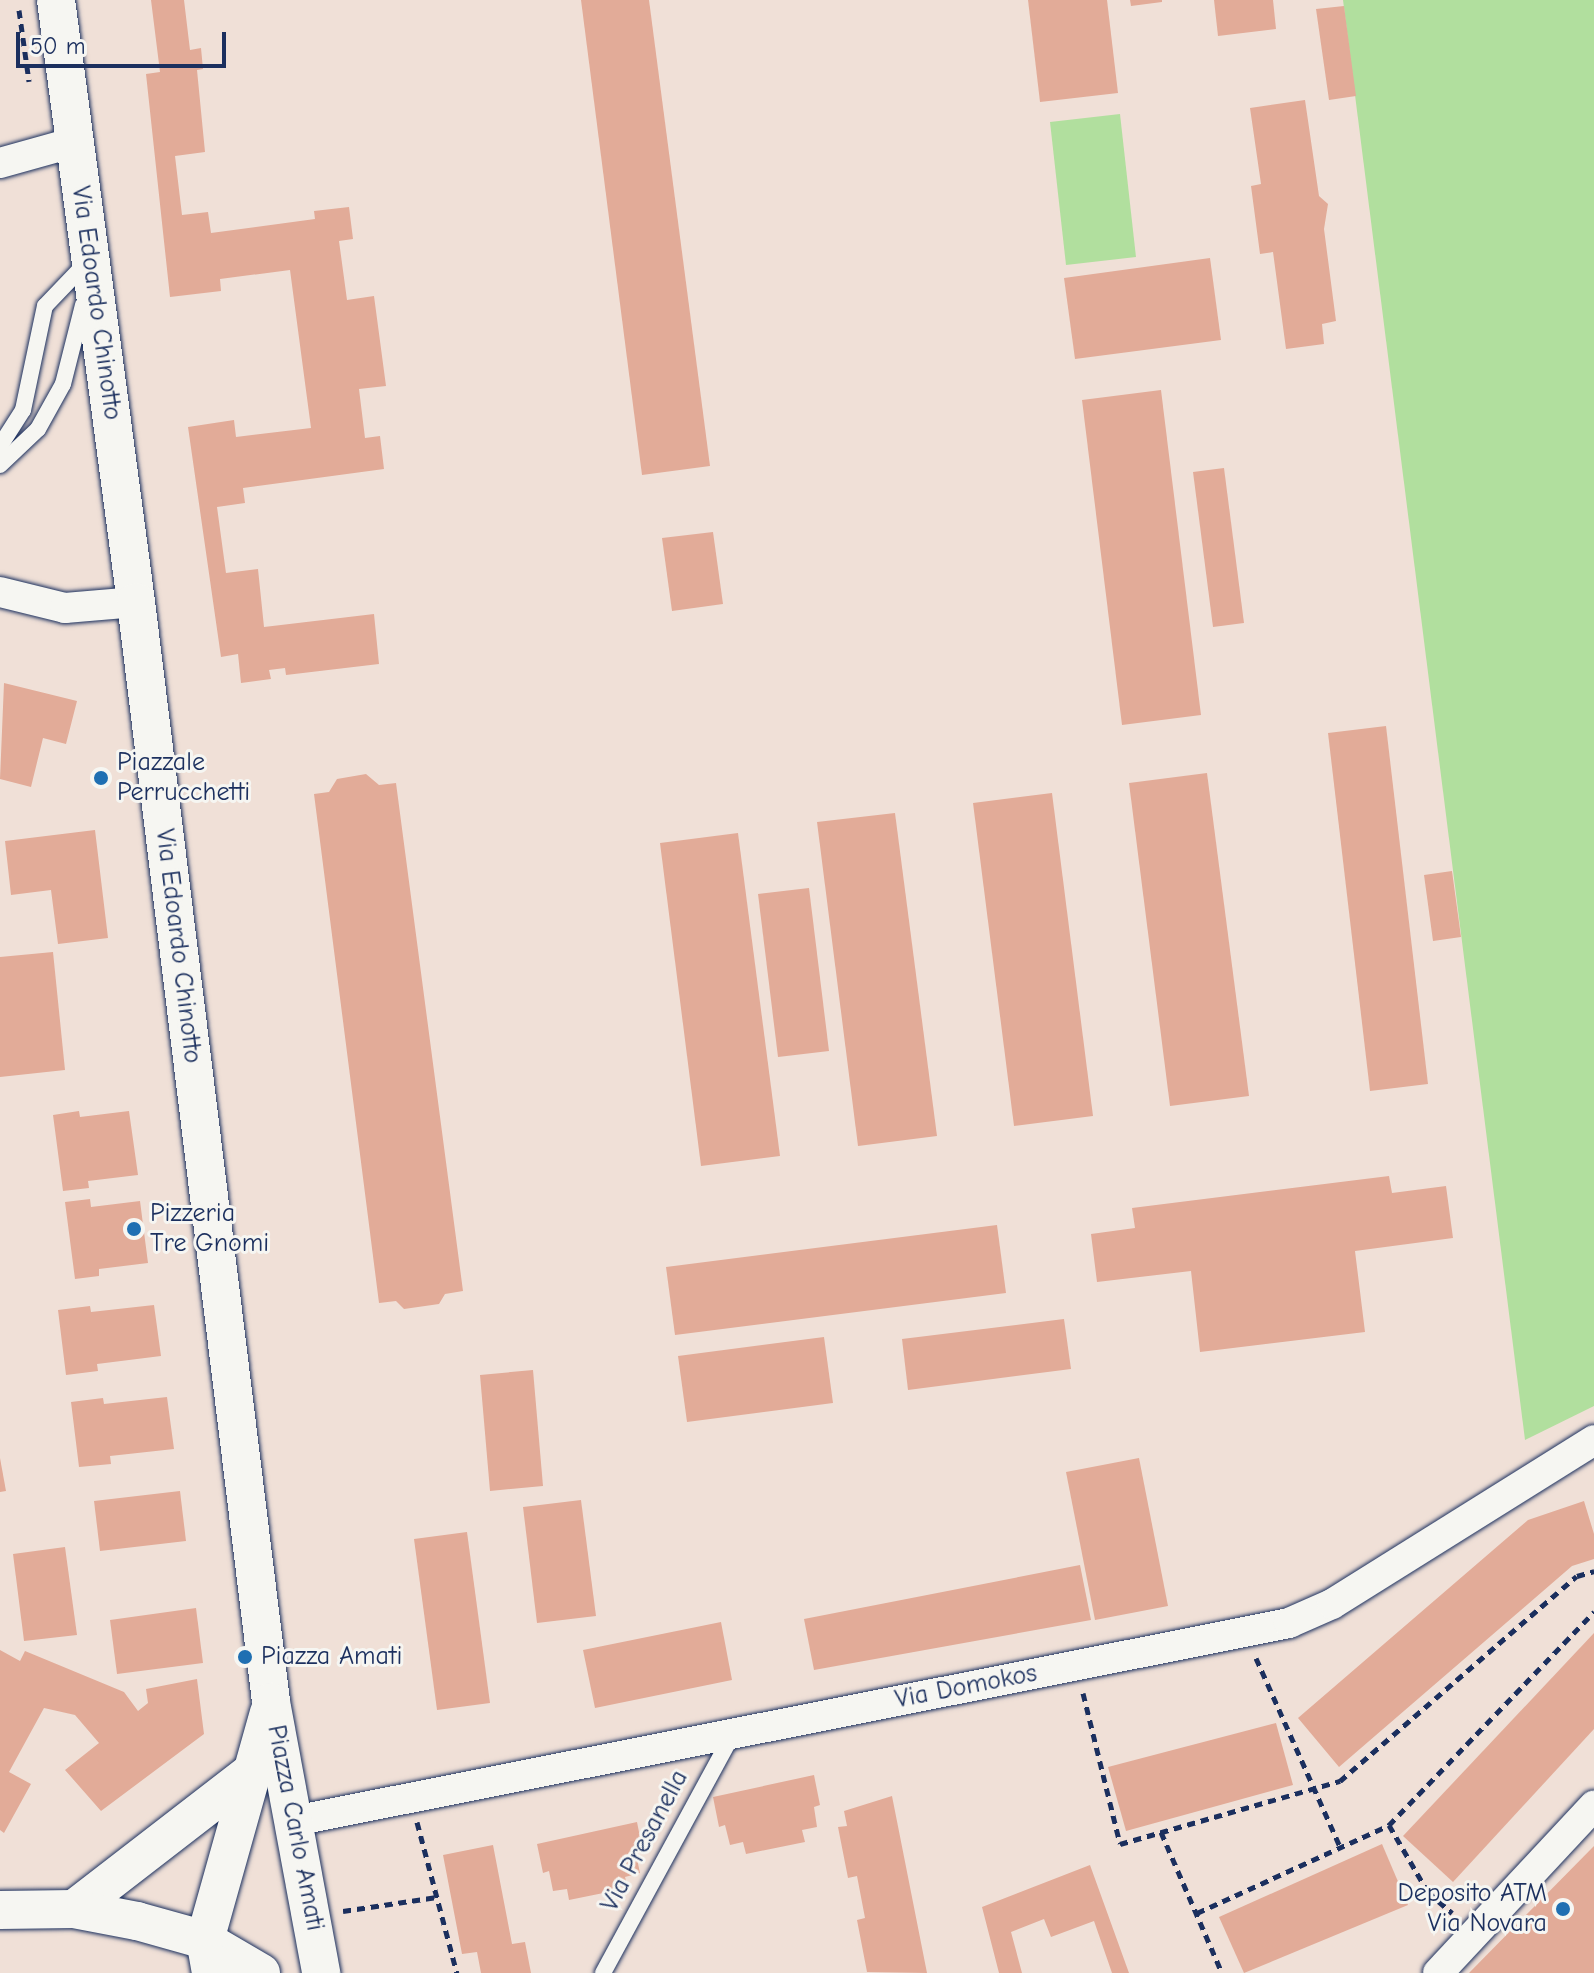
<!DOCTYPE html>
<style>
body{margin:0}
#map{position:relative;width:1594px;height:1973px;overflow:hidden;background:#f0e0d7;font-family:"Comic Neue",sans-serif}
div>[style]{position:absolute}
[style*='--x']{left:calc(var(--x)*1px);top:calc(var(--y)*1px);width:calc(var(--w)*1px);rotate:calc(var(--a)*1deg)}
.green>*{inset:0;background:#b1df9e}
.building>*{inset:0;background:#e2ab98}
.path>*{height:5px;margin-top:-2.5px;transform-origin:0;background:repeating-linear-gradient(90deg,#1b2f5e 0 8px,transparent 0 14px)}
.roads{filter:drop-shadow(0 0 2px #1b2f5e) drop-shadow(0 0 2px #1b2f5e)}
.service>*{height:16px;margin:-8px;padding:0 8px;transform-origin:8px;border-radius:8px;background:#f6f6f2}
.minor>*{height:30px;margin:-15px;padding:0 15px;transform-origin:15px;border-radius:15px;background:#f6f6f2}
.tertiary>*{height:38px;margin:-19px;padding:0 19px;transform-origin:19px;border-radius:19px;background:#f6f6f2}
.dots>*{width:22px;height:22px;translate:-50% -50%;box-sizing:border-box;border:4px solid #f6f6f2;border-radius:50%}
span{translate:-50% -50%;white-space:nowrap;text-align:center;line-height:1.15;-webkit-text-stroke:6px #f6f6f2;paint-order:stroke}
.street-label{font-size:26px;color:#1b2f5e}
.poi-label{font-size:26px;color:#1b2f5e}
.left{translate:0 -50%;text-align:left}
.right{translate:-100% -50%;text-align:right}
.scale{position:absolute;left:16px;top:32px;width:210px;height:36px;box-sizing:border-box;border:4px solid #1b2f5e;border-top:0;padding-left:10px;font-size:24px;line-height:28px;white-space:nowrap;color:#1b2f5e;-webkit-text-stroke:6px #f6f6f2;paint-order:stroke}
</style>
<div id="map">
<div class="green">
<div style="clip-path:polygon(1343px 0,1594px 0,1594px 1406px,1525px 1440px)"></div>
<div style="clip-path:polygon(1120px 114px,1136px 257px,1066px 265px,1050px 122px)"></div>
</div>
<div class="building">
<div style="clip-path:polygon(151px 0,184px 0,190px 50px,201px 48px,203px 69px,197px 70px,205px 152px,175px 156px,182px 215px,208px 212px,211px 233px,315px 219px,314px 211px,349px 207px,353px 239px,339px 241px,347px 300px,374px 296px,386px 386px,359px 389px,365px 438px,380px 436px,384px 469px,243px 488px,245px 503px,217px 507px,226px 573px,258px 569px,264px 627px,374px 614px,379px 664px,286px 675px,285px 668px,269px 670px,271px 679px,241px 683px,238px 654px,221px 657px,188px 427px,234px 420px,236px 437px,311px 428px,290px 270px,220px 279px,221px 291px,170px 297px,146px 74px,160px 72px)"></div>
<div style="clip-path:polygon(581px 0,649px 0,710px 466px,642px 475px)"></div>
<div style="clip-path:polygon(1028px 0,1107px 0,1118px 93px,1040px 102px)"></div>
<div style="clip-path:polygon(1130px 0,1162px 0,1162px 2px,1131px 6px)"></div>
<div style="clip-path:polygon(1214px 0,1273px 0,1276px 29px,1218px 36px)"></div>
<div style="clip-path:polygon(1344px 6px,1356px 96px,1329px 100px,1316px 9px)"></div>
<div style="clip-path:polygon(1305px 100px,1319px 196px,1328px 204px,1324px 229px,1336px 321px,1322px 324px,1324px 344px,1286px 349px,1273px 252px,1260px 254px,1251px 186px,1261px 184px,1250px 108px)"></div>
<div style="clip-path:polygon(1210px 258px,1221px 340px,1075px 359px,1064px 278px)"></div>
<div style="clip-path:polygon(1161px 390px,1201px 715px,1122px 725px,1082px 400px)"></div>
<div style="clip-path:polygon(1224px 468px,1244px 623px,1213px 627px,1193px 472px)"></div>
<div style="clip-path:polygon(713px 532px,723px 604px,672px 611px,662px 538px)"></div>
<div style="clip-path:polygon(4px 683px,77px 701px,66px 744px,43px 738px,31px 787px,0 779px)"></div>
<div style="clip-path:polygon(1386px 726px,1428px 1084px,1370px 1091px,1328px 733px)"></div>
<div style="clip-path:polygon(1207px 773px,1249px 1096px,1170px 1106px,1129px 783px)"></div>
<div style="clip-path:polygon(366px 774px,379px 785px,396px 783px,463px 1291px,445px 1294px,439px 1304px,404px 1309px,396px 1301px,379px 1303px,314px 794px,329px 792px,337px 779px)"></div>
<div style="clip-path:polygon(1052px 793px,1093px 1116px,1014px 1126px,973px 803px)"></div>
<div style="clip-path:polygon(895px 813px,937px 1136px,858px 1146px,817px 822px)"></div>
<div style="clip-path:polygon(95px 830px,108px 938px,58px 944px,51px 890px,11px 895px,5px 841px)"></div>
<div style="clip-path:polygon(738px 833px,780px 1156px,701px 1166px,660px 843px)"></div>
<div style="clip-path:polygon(1452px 871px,1461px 937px,1433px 941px,1424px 875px)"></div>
<div style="clip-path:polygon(809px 888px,829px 1051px,778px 1057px,758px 894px)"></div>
<div style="clip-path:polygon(53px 952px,65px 1070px,0 1077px,0 957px)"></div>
<div style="clip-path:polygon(79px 1111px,80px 1117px,129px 1111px,138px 1175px,88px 1181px,89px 1188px,63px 1191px,53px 1115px)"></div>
<div style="clip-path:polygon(1389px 1176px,1392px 1193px,1446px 1186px,1453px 1238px,1355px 1251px,1365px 1332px,1200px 1352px,1191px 1271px,1097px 1282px,1091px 1234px,1135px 1228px,1132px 1208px)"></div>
<div style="clip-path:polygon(90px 1199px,91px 1207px,140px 1201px,148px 1263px,99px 1269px,99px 1276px,75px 1279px,65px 1202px)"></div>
<div style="clip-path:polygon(997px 1225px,1006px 1293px,675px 1335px,666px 1267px)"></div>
<div style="clip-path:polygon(154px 1305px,161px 1356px,97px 1364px,98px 1371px,66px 1375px,58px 1310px,90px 1306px,91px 1312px)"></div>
<div style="clip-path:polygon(1064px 1319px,1071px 1369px,908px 1390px,902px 1339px)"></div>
<div style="clip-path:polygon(824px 1337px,833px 1403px,687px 1422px,678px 1356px)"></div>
<div style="clip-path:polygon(533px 1370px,543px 1486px,490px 1491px,480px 1375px)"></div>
<div style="clip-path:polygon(167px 1397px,174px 1449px,110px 1456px,111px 1464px,79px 1467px,71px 1402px,103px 1398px,104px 1404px)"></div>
<div style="clip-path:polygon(0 1458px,6px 1491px,0 1492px)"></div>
<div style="clip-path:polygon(1139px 1458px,1168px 1606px,1095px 1620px,1066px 1472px)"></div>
<div style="clip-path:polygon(180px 1491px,186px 1541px,100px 1551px,94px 1501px)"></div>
<div style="clip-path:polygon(581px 1500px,596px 1616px,537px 1623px,523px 1507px)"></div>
<div style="clip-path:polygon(1584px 1501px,1594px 1534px,1594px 1559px,1572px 1566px,1339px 1767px,1298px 1718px,1528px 1520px)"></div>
<div style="clip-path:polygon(467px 1532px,490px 1703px,437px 1710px,414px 1539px)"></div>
<div style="clip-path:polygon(65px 1547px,77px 1635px,24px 1641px,13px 1554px)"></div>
<div style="clip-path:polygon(1080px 1565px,1091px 1620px,814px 1670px,804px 1619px)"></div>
<div style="clip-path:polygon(196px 1608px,203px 1663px,117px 1674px,110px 1620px)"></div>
<div style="clip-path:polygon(721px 1622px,732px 1680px,595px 1708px,583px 1650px)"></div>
<div style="clip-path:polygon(1594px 1633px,1594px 1729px,1453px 1882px,1403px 1836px)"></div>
<div style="clip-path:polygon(0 1650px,20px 1661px,25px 1651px,124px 1692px,138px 1711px,148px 1703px,146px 1689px,197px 1679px,204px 1734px,101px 1811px,65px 1770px,99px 1743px,75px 1715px,44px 1708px,9px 1772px,31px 1784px,4px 1833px,0 1830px)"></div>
<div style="clip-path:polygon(1276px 1723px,1293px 1785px,1126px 1831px,1108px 1767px)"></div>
<div style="clip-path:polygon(814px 1775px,820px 1805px,814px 1807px,817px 1827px,802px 1830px,805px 1842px,746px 1854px,743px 1842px,730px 1845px,725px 1825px,719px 1827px,713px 1797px)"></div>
<div style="clip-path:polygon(892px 1796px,927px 1973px,867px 1972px,857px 1920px,865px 1918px,857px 1876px,848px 1878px,838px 1827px,847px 1826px,844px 1811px)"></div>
<div style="clip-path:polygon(637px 1822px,643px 1852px,636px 1854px,640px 1873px,625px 1877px,628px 1888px,569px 1900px,567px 1889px,553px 1891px,549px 1871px,543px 1873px,537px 1844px)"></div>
<div style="clip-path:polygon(1382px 1844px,1408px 1905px,1244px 1973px,1219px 1917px)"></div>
<div style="clip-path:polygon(493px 1845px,512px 1944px,525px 1942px,531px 1973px,481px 1973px,477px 1952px,462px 1954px,443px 1855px)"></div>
<div style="clip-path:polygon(1594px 1846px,1594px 1973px,1469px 1973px)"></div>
<div style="clip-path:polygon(1090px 1865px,1129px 1973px,1112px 1973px,1094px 1921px,1051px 1937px,1044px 1919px,1011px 1932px,1022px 1973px,999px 1973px,982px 1907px)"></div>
</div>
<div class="path">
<div style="--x:19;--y:10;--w:72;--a:82"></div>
<div style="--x:1256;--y:1658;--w:207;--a:66"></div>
<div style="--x:1083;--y:1693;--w:155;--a:76.2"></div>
<div style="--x:1120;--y:1844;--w:229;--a:-16"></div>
<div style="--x:1340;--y:1781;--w:313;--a:-40.9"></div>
<div style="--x:1577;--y:1576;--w:18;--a:-16"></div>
<div style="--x:417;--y:1822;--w:156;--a:75.2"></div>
<div style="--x:1389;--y:1825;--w:296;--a:-46.1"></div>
<div style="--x:1161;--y:1832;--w:154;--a:66.6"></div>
<div style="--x:343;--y:1911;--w:95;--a:-8.5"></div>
<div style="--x:1197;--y:1913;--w:211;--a:-24.6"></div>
<div style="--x:1389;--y:1825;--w:78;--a:59.8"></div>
<div style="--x:1428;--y:1892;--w:32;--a:41"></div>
</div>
<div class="roads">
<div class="service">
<div style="--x:0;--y:446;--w:43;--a:-57.4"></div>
<div style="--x:23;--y:410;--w:106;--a:-78.1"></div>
<div style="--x:45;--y:306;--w:62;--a:-46.3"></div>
<div style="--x:0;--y:465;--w:52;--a:-43.5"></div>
<div style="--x:38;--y:429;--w:51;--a:-60.9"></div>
<div style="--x:63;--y:384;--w:81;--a:-75.8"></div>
<div style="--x:603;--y:1973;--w:271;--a:-61.5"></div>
</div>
<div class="minor">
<div style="--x:0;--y:163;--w:78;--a:-15.6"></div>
<div style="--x:0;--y:592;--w:67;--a:13.8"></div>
<div style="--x:65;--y:608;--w:71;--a:-4.8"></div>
<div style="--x:294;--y:1821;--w:1015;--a:-11.25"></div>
<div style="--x:1289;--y:1623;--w:47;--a:-23.8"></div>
<div style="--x:1332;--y:1604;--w:309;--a:-32"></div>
<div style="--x:1438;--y:1973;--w:229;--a:-47"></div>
</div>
<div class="tertiary">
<div style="--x:56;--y:0;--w:607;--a:82.43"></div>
<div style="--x:136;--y:602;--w:1108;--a:83"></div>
<div style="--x:271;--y:1702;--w:276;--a:79.5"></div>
<div style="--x:74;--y:1909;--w:229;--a:-37.7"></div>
<div style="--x:0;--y:1910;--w:74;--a:-0.8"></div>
<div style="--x:74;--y:1909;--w:64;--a:10.8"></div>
<div style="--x:137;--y:1921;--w:71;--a:15.6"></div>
<div style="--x:205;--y:1940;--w:65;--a:30.5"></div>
<div style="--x:211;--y:1973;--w:34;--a:-100"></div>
<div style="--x:205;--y:1940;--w:236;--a:-74.3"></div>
</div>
</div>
<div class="dots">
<div style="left:101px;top:778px;background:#1f6fb2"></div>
<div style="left:134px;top:1229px;background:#1f6fb2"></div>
<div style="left:245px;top:1657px;background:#1f6fb2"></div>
<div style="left:1563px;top:1909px;background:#1f6fb2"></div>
</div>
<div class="street-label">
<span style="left:96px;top:303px;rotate:82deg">Via Edoardo Chinotto</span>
<span style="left:178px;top:946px;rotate:83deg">Via Edoardo Chinotto</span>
<span style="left:966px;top:1687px;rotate:-11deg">Via Domokos</span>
<span style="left:295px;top:1828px;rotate:79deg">Piazza Carlo Amati</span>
<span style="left:645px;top:1841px;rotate:-62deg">Via Presanella</span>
</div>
<div class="poi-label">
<span class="left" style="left:117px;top:778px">Piazzale<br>Perrucchetti</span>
<span class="left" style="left:150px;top:1229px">Pizzeria<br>Tre Gnomi</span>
<span class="left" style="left:261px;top:1657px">Piazza Amati</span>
<span class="right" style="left:1547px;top:1909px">Deposito ATM<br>Via Novara</span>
</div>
<div class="scale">50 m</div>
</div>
